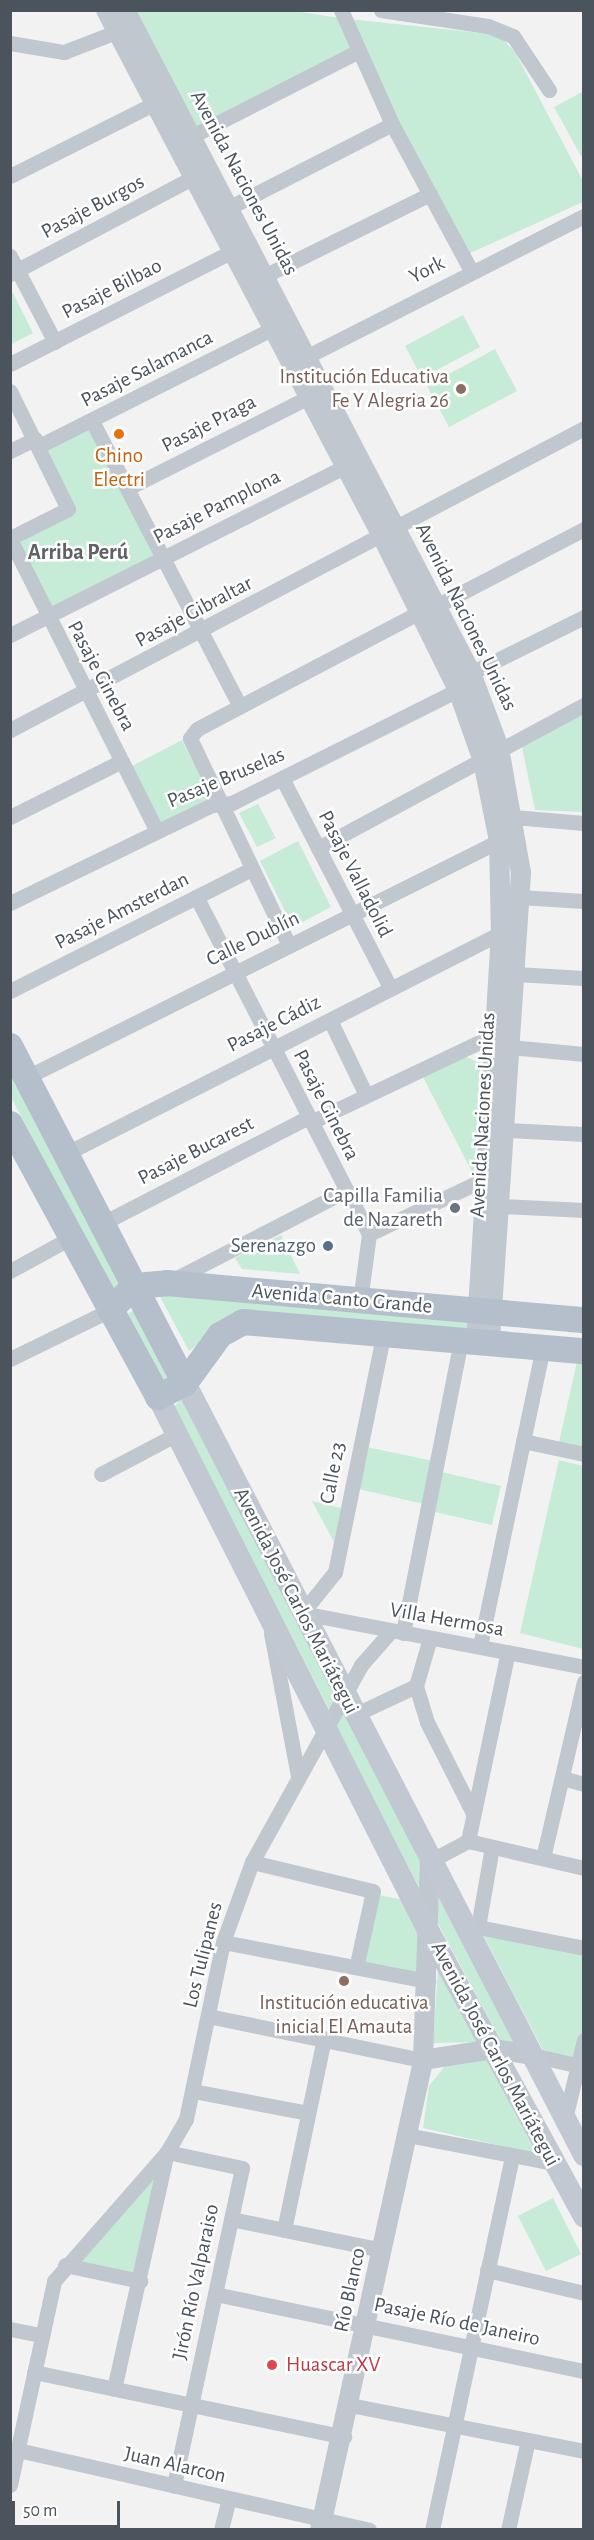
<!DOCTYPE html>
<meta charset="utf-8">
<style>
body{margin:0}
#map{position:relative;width:594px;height:2540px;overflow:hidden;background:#f3f2f2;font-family:"Alegreya Sans",sans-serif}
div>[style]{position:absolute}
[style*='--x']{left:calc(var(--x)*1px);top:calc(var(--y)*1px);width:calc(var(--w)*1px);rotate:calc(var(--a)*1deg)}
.green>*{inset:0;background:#c6ebd7}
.minor>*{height:15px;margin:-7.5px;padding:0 7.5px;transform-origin:7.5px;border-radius:7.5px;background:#c1c7ce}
.tertiary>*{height:20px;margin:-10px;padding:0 10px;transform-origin:10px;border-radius:10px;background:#c1c7ce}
.secondary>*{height:22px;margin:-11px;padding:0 11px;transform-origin:11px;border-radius:11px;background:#c2c8d2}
.primary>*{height:26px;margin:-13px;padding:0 13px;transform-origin:13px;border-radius:13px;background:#b5bfcc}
.dots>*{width:16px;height:16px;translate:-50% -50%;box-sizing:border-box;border:3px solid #fff;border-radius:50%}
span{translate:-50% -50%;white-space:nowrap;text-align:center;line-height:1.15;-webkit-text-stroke:5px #fff;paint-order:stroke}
.street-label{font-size:21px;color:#4b535d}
.education-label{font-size:21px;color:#785e54}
.right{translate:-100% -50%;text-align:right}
.food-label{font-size:21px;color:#c56008}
.worship-label{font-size:21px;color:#5b616d}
.service-label{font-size:21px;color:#4e5e75}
.health-label{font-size:21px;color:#be3a42}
.left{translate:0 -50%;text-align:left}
.neighbourhood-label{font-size:22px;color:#5f6165;font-weight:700}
.frame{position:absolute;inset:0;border:12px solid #4b535d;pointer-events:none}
.scale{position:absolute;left:12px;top:2501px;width:108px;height:27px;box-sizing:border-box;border:3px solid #4b535d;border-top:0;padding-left:8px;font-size:18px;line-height:21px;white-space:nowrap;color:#4b535d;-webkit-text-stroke:4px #fff;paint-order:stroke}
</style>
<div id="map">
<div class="green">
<div style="clip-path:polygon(288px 10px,340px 18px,353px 51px,195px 134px,135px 11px)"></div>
<div style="clip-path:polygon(349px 19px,500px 35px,516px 54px,583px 181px,583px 202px,466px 255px,373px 84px)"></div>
<div style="clip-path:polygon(582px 92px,584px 155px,581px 156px,554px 107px)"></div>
<div style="clip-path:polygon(13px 293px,33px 333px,11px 344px,10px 294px)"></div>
<div style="clip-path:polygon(463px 315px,480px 347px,422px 378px,405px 346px)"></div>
<div style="clip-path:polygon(495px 349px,517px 391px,449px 427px,427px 386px)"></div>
<div style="clip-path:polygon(91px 425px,160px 554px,47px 610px,13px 539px,71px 510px,42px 448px)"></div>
<div style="clip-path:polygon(583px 711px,583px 812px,535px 810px,521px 742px)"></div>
<div style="clip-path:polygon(182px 740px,214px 803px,160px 828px,130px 767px)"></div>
<div style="clip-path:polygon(258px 804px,276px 838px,257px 847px,239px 813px)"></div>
<div style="clip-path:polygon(298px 841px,331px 907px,293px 927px,260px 861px)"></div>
<div style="clip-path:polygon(10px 1056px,128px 1278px,111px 1290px,11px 1097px)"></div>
<div style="clip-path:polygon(464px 1056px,480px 1063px,474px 1176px,423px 1077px)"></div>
<div style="clip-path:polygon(281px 1235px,300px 1274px,242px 1269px,235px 1258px)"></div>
<div style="clip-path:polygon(157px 1291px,469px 1319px,467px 1331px,239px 1314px,189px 1351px)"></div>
<div style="clip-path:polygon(135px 1309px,170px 1376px,165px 1380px,157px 1379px,125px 1316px)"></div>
<div style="clip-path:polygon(579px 1353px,583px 1355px,583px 1447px,559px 1442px)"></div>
<div style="clip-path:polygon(181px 1399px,338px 1692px,329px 1709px,173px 1408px)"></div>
<div style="clip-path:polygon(362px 1446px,433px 1461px,424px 1504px,354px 1488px)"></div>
<div style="clip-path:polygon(559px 1460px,583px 1466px,583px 1649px,520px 1633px)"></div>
<div style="clip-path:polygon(442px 1472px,501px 1486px,492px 1525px,435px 1512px)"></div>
<div style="clip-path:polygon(312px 1501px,341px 1508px,334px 1542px)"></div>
<div style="clip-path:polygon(343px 1711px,428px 1867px,422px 1893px,334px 1724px)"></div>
<div style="clip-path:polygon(439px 1893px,518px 2044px,503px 2044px,437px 1922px)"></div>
<div style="clip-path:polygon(379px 1895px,409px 1901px,423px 1930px,422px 1977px,365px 1963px)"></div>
<div style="clip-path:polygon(487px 1931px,583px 1951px,583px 2028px,577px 2060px,545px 2054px,484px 1937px)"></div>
<div style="clip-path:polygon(438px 1969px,483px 2042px,433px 2043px)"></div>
<div style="clip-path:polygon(491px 2057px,541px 2155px,423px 2128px,429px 2086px,445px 2066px)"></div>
<div style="clip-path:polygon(157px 2168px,134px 2276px,74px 2263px)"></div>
<div style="clip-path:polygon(553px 2198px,581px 2254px,546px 2271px,518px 2216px)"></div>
</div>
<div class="minor">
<div style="--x:341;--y:10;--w:125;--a:65.9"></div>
<div style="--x:392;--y:124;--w:167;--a:61.7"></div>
<div style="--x:381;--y:10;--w:108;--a:8.5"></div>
<div style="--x:488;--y:26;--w:27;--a:22"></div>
<div style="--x:513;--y:36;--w:65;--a:56.3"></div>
<div style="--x:10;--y:43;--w:55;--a:9.5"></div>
<div style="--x:64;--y:52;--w:66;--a:-21.2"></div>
<div style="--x:192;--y:136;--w:185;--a:-27"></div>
<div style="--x:10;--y:176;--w:162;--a:-26.7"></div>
<div style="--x:230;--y:207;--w:182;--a:-27.1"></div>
<div style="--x:10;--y:256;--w:97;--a:62.4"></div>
<div style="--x:10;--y:274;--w:208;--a:-27.8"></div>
<div style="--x:266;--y:275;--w:183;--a:-26.3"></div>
<div style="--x:298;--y:361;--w:321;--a:-26.9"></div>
<div style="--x:10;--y:364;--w:250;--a:-26.9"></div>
<div style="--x:10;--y:391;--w:131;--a:63.8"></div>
<div style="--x:68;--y:509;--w:65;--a:153.4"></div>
<div style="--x:92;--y:421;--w:321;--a:62.6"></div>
<div style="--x:39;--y:446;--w:263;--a:-26.7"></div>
<div style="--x:10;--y:451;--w:28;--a:-26"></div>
<div style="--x:128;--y:488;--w:203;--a:-26.7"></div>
<div style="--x:10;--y:539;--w:327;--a:63.3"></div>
<div style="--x:436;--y:606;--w:167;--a:-27.5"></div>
<div style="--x:10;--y:635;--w:376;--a:-26.7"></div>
<div style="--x:471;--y:673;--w:126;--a:-26.4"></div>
<div style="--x:10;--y:730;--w:649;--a:-27.75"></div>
<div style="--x:282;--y:778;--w:237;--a:62.7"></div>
<div style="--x:10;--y:817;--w:125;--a:-26.6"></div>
<div style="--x:513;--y:817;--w:71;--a:4.8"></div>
<div style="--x:318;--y:848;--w:302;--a:-28.3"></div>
<div style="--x:519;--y:897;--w:65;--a:3.5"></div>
<div style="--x:197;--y:898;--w:377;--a:62.9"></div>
<div style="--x:10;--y:903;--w:225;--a:-25.9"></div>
<div style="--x:212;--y:805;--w:20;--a:-6"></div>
<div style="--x:232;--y:803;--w:253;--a:-26.6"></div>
<div style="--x:288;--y:943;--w:227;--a:-115.6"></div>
<div style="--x:190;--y:738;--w:11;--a:-52"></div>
<div style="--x:197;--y:729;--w:252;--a:-27.7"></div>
<div style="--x:516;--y:974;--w:68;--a:3.4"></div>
<div style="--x:10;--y:991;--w:271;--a:-26.8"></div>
<div style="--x:330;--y:1020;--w:81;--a:64.4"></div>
<div style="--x:510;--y:1047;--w:74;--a:5.4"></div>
<div style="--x:27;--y:1077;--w:528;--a:-26.57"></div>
<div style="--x:311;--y:1122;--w:215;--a:-25.4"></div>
<div style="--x:506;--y:1130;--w:78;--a:2.9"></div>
<div style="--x:67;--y:1153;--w:487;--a:-26.9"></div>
<div style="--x:502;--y:1206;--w:82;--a:2.8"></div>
<div style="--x:103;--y:1223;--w:231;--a:-27.3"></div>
<div style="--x:369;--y:1234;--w:131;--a:-25.4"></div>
<div style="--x:10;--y:1271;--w:71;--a:-28.7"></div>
<div style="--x:171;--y:1281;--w:198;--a:-27.3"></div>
<div style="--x:360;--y:1301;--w:68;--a:-82.3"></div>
<div style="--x:10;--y:1359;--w:111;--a:-26.1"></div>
<div style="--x:523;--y:1441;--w:62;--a:12"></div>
<div style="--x:101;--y:1474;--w:86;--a:-27.8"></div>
<div style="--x:302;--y:1613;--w:53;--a:-51.2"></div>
<div style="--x:335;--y:1572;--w:246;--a:-78.5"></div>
<div style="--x:302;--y:1613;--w:287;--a:10.8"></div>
<div style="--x:271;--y:1633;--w:146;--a:79.3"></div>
<div style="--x:403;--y:1633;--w:299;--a:-78.8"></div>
<div style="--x:430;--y:1638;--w:50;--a:106.3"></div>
<div style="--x:416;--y:1686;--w:38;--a:73"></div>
<div style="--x:427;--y:1722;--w:102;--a:63.2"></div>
<div style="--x:480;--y:1646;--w:306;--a:-78.1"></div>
<div style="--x:354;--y:1715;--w:68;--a:-25.1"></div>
<div style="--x:562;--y:1778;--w:23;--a:15"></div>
<div style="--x:468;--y:1841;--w:119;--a:13.1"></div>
<div style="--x:543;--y:1858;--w:181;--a:-76.9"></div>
<div style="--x:430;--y:1861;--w:43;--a:-27.8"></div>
<div style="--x:468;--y:1841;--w:193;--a:-78.1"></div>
<div style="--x:252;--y:1862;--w:124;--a:13.5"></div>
<div style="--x:373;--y:1891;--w:75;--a:102.4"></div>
<div style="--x:478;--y:1927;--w:81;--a:-80.1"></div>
<div style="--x:466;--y:1930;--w:12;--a:-14"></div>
<div style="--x:478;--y:1927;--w:108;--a:11.2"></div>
<div style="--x:223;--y:1942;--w:209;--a:10.8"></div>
<div style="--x:208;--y:2016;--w:219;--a:11.6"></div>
<div style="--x:532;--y:2055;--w:53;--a:13"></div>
<div style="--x:193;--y:2091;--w:117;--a:10.8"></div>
<div style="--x:565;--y:2119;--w:81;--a:-76.5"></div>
<div style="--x:407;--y:2135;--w:150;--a:10.8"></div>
<div style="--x:231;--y:2219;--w:154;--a:11.6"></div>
<div style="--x:284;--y:2230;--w:196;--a:-78.2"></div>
<div style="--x:65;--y:2265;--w:77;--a:12"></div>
<div style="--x:487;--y:2270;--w:100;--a:13.3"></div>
<div style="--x:215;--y:2294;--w:377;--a:11.8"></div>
<div style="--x:10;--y:2329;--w:33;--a:11"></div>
<div style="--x:34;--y:2372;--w:317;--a:11.8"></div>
<div style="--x:114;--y:2389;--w:243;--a:-77.4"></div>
<div style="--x:167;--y:2152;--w:77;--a:12"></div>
<div style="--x:242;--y:2168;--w:325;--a:102.1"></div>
<div style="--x:350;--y:2405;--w:238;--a:11.1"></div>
<div style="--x:18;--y:2450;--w:360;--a:12.8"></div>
<div style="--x:10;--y:2485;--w:209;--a:-77.8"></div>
<div style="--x:54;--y:2281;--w:171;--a:-48.8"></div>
<div style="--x:167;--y:2152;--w:38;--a:-60"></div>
<div style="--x:186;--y:2119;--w:181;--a:-78.2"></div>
<div style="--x:223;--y:1942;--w:85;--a:-70.1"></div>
<div style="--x:252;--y:1862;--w:225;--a:-61"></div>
<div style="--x:361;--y:1665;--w:45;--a:-48.6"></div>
<div style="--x:221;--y:2530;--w:32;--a:-76"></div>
<div style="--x:432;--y:2530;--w:382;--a:-77.9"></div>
<div style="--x:508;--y:2530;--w:92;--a:-77.5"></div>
</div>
<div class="tertiary">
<div style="--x:106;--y:10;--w:594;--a:62.31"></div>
<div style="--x:382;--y:536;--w:172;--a:63.7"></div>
<div style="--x:458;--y:690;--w:75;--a:70.6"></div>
<div style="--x:483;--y:761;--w:82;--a:78.7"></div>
<div style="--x:499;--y:841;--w:92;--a:88.8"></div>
<div style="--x:501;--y:933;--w:409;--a:93.5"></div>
<div style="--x:125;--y:10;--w:748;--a:62.44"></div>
<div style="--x:471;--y:673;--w:80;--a:69.5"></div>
<div style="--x:499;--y:748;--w:127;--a:80"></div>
<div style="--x:521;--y:873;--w:470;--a:93.8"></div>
<div style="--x:423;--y:2060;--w:72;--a:-8.8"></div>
<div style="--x:494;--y:2049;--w:38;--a:9"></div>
<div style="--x:320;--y:2530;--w:481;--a:-77.6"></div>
<div style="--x:423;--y:2060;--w:199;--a:-88"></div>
</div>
<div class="secondary">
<div style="--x:185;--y:1383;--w:869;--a:62.67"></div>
<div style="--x:158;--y:1397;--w:600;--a:63.14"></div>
<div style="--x:429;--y:1932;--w:324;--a:61.4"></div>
</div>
<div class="primary">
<div style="--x:10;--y:1046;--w:380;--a:62.6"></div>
<div style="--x:10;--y:1124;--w:311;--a:61.5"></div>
<div style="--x:158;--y:1397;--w:30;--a:-27"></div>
<div style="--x:185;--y:1383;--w:59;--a:-53.9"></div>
<div style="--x:220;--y:1335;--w:26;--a:-29"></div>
<div style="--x:243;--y:1322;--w:342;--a:4.9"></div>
<div style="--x:110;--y:1310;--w:35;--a:-44"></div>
<div style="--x:135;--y:1286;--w:32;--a:-5"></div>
<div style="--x:167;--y:1283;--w:419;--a:5.1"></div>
</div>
<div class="dots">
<div style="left:461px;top:389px;background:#8d6e63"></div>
<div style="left:119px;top:434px;background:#e8710a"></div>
<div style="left:455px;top:1208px;background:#6b7280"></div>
<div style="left:328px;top:1246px;background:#5c6f8a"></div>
<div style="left:344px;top:1981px;background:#8d6e63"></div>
<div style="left:272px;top:2365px;background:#e0444e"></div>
</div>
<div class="street-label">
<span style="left:244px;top:183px;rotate:62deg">Avenida Naciones Unidas</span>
<span style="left:93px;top:207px;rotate:-28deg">Pasaje Burgos</span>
<span style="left:427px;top:270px;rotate:-27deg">York</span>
<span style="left:112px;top:289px;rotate:-27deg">Pasaje Bilbao</span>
<span style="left:147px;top:369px;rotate:-27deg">Pasaje Salamanca</span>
<span style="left:209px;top:424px;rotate:-27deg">Pasaje Praga</span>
<span style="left:217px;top:507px;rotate:-27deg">Pasaje Pamplona</span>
<span style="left:194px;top:612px;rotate:-28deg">Pasaje Gibraltar</span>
<span style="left:466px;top:617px;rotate:64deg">Avenida Naciones Unidas</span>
<span style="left:101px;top:676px;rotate:62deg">Pasaje Ginebra</span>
<span style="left:226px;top:778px;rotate:-23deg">Pasaje Bruselas</span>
<span style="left:355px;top:874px;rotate:63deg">Pasaje Valladolid</span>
<span style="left:122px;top:911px;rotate:-27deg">Pasaje Amsterdan</span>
<span style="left:253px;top:939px;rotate:-26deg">Calle Dublín</span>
<span style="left:274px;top:1024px;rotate:-27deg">Pasaje Cádiz</span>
<span style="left:326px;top:1105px;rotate:63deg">Pasaje Ginebra</span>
<span style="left:483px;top:1115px;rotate:-87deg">Avenida Naciones Unidas</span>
<span style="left:196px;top:1151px;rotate:-27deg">Pasaje Bucarest</span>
<span style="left:342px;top:1299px;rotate:5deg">Avenida Canto Grande</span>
<span style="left:333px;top:1473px;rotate:-79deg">Calle 23</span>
<span style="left:296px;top:1601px;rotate:63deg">Avenida José Carlos Mariátegui</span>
<span style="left:447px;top:1620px;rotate:10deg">Villa Hermosa</span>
<span style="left:203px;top:1955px;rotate:-76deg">Los Tulipanes</span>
<span style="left:495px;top:2054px;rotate:62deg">Avenida José Carlos Mariátegui</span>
<span style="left:196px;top:2282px;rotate:-78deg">Jirón Río Valparaiso</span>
<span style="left:350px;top:2290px;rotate:-78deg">Río Blanco</span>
<span style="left:457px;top:2322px;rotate:12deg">Pasaje Río de Janeiro</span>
<span style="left:175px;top:2465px;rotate:13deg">Juan Alarcon</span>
</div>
<div class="education-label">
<span class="right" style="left:449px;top:389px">Institución Educativa<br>Fe Y Alegria 26</span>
<span style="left:344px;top:2015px">Institución educativa<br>inicial El Amauta</span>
</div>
<div class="food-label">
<span style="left:119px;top:468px">Chino<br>Electri</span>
</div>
<div class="worship-label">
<span class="right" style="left:443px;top:1208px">Capilla Familia<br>de Nazareth</span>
</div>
<div class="service-label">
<span class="right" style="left:316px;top:1246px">Serenazgo</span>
</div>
<div class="health-label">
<span class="left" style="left:286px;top:2365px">Huascar XV</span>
</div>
<div class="neighbourhood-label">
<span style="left:78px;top:553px">Arriba Perú</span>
</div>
<div class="frame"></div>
<div class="scale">50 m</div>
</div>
